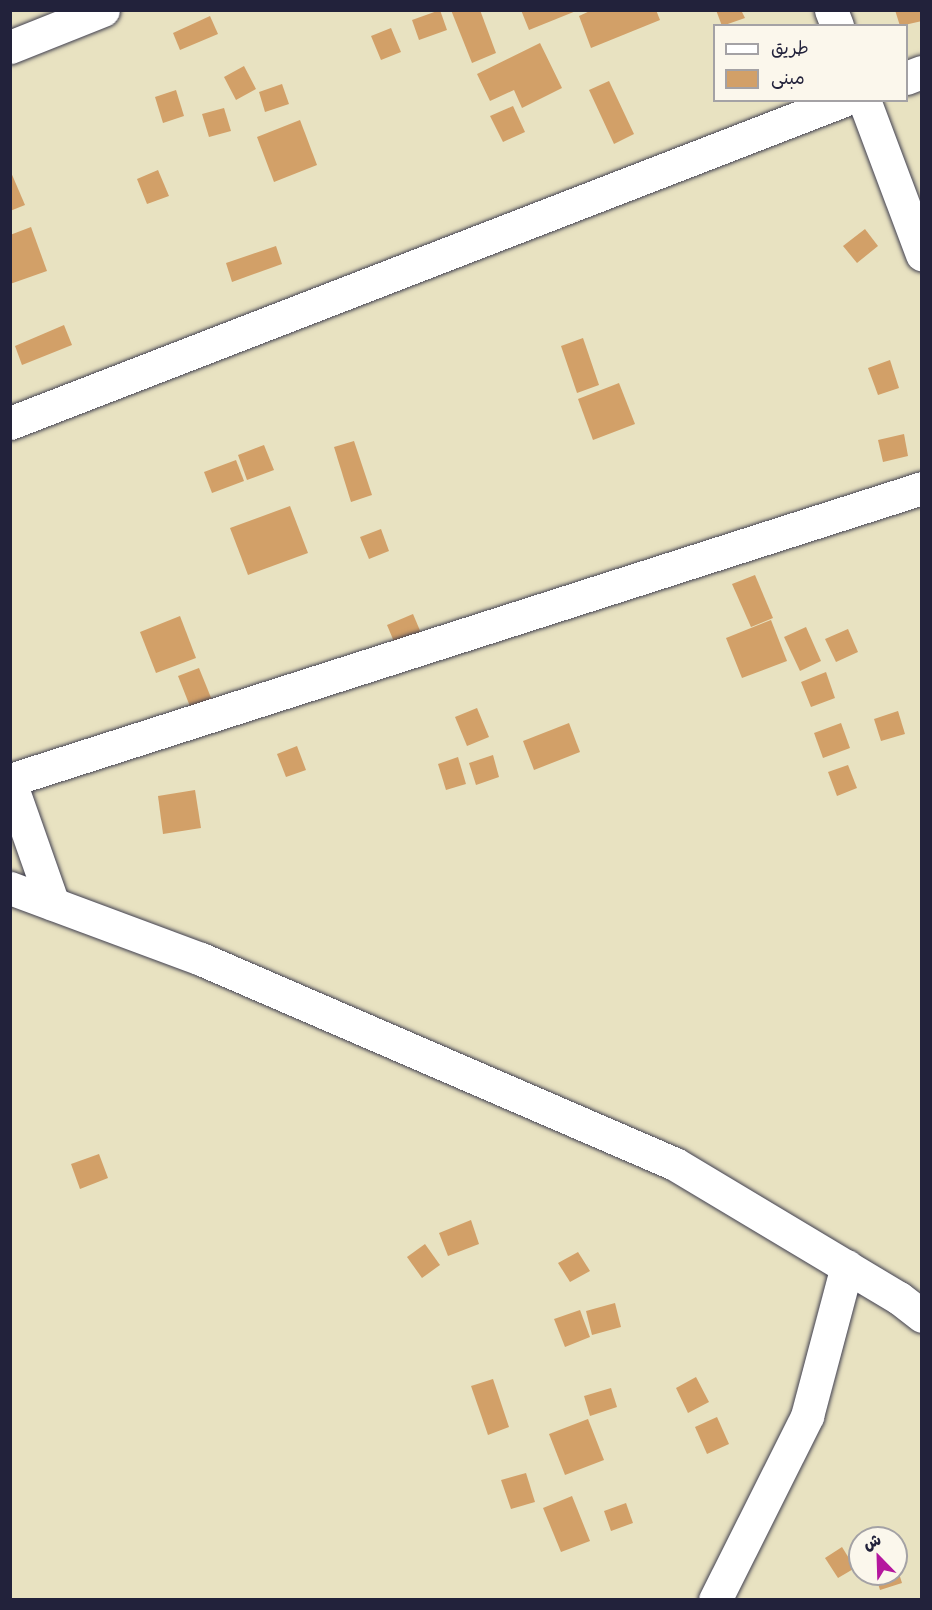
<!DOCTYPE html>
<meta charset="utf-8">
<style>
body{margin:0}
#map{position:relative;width:932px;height:1610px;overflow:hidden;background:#e8e2c1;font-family:Mali,"Playpen Sans Arabic",sans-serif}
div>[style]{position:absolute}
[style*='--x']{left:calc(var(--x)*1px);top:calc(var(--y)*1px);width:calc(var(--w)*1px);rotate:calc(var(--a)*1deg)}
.building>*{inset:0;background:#d2a068}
.roads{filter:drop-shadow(0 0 2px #403f4f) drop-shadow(0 0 2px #403f4f)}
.street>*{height:33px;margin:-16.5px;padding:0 16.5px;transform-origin:16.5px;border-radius:16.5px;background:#fff}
span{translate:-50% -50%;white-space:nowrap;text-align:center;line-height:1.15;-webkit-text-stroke:4.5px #fbf7ec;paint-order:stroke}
.frame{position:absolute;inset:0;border:12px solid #22223b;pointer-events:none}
.legend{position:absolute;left:713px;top:24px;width:195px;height:78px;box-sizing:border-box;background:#fbf7ec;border:2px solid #a4a2a5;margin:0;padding:8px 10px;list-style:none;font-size:18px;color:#22223b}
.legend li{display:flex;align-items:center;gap:12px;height:30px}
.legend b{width:30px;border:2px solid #a4a2a5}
.north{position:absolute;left:848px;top:1526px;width:60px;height:60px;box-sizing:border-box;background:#fbf7ec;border:2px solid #a4a2a5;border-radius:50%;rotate:337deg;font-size:16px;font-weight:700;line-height:24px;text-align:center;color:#22223b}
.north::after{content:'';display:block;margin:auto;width:21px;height:27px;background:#b5179e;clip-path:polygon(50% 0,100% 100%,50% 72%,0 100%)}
</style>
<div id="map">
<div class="building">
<div style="clip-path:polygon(440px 10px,447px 30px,419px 40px,412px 20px)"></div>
<div style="clip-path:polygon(451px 10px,480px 10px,496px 53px,472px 63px)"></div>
<div style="clip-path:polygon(521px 10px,576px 10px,576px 11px,529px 30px)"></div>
<div style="clip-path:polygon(592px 10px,656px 10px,660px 20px,591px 48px,579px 16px)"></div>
<div style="clip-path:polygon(716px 10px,741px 10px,745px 18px,722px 26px)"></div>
<div style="clip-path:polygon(895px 10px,922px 10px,922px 21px,900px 26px)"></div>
<div style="clip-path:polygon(210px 16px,218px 34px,180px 50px,173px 33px)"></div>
<div style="clip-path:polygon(391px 28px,401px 52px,381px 60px,371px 36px)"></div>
<div style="clip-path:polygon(540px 43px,562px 88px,522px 108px,514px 90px,490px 101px,477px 74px)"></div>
<div style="clip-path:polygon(244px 66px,256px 89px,236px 100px,224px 77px)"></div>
<div style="clip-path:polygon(609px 81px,634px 134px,614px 144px,589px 90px)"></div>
<div style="clip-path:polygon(282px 84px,289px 104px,265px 112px,259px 92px)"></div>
<div style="clip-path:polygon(176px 90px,184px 116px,163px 123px,155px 97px)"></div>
<div style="clip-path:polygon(513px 106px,525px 132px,503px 142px,490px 116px)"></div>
<div style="clip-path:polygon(224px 108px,231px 131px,209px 137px,202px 114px)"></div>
<div style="clip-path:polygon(300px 120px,317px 165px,274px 182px,257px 137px)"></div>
<div style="clip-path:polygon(10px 170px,25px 205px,10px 211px)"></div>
<div style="clip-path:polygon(158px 170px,169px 196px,147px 204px,137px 179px)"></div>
<div style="clip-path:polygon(31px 227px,47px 271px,10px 284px,10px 235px)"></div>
<div style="clip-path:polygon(865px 229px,878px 246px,857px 263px,843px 246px)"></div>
<div style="clip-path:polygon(276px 246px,282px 264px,232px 282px,226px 263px)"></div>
<div style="clip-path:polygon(64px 325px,72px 345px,22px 365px,15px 346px)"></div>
<div style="clip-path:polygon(583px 338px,599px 385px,577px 393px,561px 346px)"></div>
<div style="clip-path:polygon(890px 360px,899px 388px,878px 395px,868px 368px)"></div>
<div style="clip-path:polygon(619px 383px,635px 424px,593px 440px,578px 399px)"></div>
<div style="clip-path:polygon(904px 434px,908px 456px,883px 462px,878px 440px)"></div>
<div style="clip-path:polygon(354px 441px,372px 495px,351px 502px,334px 447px)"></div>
<div style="clip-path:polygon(264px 445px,274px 470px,247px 480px,238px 455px)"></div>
<div style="clip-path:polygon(236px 460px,244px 481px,212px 493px,204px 472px)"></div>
<div style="clip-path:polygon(290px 506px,308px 553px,248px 575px,230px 528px)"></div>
<div style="clip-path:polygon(381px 529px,389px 551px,369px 559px,360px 537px)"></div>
<div style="clip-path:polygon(755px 575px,773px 618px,751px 627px,732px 584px)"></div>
<div style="clip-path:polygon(413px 614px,421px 633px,395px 644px,387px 625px)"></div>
<div style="clip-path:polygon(180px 616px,196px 658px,156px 673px,140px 632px)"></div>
<div style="clip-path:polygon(771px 620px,787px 661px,742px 678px,726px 638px)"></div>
<div style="clip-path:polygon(806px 627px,821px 661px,800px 671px,784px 637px)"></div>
<div style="clip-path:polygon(848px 629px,858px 652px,836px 662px,825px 639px)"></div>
<div style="clip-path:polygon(199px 668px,216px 710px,195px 719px,178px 676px)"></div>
<div style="clip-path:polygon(826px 672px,835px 698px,811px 707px,801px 682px)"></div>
<div style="clip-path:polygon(477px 708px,489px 737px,467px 746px,455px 717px)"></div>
<div style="clip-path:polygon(898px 711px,905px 734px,881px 741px,874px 719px)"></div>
<div style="clip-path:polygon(569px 723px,580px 752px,534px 770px,523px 741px)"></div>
<div style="clip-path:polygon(841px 723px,850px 748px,823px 758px,814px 733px)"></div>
<div style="clip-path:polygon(297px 746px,306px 770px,286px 777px,277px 754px)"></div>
<div style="clip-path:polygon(493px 755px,499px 777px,476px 785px,469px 763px)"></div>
<div style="clip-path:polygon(458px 757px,466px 784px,446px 790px,438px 764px)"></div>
<div style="clip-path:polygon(848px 765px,857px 788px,837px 796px,828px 772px)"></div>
<div style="clip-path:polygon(195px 790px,201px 828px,163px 834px,158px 796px)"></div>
<div style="clip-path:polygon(99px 1154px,108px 1178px,80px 1189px,71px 1164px)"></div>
<div style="clip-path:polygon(471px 1220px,479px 1244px,448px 1256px,439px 1233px)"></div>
<div style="clip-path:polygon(425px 1244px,440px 1265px,422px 1278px,407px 1257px)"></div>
<div style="clip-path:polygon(578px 1252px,590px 1271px,570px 1282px,558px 1263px)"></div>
<div style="clip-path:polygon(615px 1303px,621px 1327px,592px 1335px,586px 1311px)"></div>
<div style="clip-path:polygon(580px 1310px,590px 1337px,565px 1347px,554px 1319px)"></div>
<div style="clip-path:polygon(696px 1377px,709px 1402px,688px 1413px,676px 1388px)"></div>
<div style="clip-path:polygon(493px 1379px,509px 1427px,488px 1435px,471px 1386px)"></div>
<div style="clip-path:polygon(611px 1388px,617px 1407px,590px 1416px,584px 1396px)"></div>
<div style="clip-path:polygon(717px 1417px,729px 1444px,707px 1454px,695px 1427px)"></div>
<div style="clip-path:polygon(588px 1419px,604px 1460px,565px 1475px,549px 1434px)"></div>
<div style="clip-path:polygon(526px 1473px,535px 1502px,511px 1509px,501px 1480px)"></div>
<div style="clip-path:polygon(572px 1496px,590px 1541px,561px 1552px,543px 1508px)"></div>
<div style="clip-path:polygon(626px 1503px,633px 1523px,611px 1531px,604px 1511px)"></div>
<div style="clip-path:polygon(842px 1547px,855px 1568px,838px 1578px,825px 1558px)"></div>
<div style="clip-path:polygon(896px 1564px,902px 1583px,880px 1590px,875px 1574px,896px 1574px)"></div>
</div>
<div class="roads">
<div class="street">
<div style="--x:831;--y:10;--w:17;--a:69"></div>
<div style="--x:10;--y:47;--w:100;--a:-21.7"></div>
<div style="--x:906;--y:78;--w:17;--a:-21"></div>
<div style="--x:864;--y:100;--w:165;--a:69.4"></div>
<div style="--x:10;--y:423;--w:894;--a:-21.17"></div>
<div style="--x:10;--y:780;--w:958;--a:-17.75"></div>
<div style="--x:10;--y:782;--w:129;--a:70.6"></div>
<div style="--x:10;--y:888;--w:204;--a:20.4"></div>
<div style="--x:201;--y:959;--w:516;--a:23.39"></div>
<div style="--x:675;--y:1164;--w:261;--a:30.9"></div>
<div style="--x:899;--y:1298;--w:29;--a:38"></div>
<div style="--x:715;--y:1600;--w:206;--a:-63.4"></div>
<div style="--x:807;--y:1416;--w:155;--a:-75.1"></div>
</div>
</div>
<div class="frame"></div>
<ul class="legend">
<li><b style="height:8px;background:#fff"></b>طريق</li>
<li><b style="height:16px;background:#d2a068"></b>مبنى</li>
</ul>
<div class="north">ش</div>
</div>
